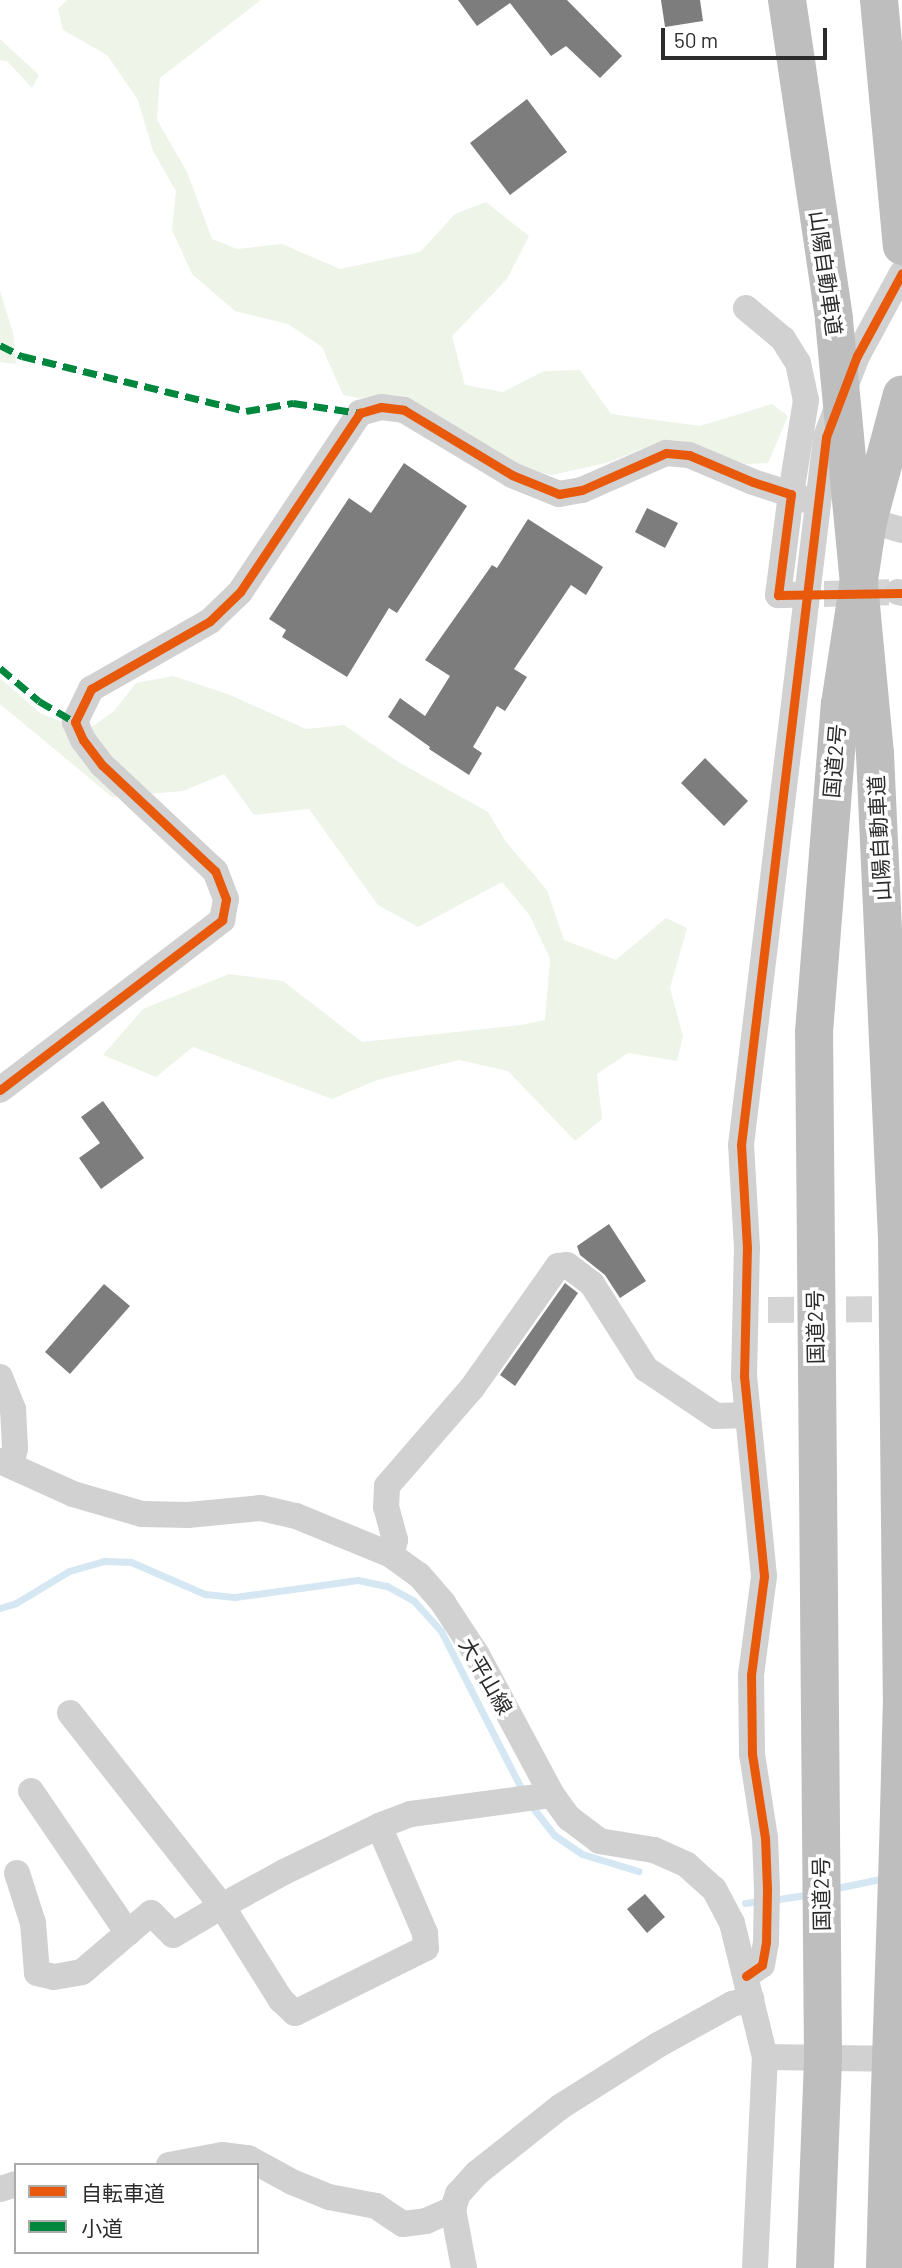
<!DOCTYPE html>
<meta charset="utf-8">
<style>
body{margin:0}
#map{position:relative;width:902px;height:2268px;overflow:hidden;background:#fff;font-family:Barlow,"Noto Sans JP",sans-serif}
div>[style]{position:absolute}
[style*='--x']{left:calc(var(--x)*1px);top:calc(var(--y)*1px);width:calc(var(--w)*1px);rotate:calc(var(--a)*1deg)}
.green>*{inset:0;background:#eff4e9}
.stream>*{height:7px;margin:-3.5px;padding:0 3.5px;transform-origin:3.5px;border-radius:3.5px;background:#d4e7f2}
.building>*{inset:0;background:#7d7d7d}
.street-tunnel>*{height:26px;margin-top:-13px;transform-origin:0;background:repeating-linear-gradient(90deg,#d5d5d5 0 26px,transparent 0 39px)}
.street>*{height:26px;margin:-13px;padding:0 13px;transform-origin:13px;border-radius:13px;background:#d1d1d1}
.highway>*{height:38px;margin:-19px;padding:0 19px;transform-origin:19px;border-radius:19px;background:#bebebe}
.highway-bridge>*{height:38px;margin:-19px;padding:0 19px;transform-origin:19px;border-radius:19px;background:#bebebe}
.quiet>*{height:7px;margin-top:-3.5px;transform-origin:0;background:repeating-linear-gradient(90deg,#00873e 0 14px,transparent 0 21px)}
.cycleway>*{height:9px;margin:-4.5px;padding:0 4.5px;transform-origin:4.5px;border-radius:4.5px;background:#e8590c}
span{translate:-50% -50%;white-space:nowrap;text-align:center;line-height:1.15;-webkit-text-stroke:7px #fff;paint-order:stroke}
.street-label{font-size:21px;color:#2c2c2c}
.legend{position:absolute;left:14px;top:2163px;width:245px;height:91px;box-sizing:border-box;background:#fff;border:2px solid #ababab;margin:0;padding:9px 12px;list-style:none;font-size:21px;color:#2c2c2c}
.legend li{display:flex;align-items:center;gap:14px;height:35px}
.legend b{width:35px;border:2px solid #ababab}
.scale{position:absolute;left:661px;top:28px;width:166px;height:32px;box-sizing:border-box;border:4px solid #2c2c2c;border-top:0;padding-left:9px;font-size:21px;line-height:24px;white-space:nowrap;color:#2c2c2c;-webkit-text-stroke:5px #fff;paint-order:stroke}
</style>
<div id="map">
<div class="green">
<div style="clip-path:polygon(67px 0,261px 0,160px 78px,157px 120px,187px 172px,212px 239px,237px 249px,282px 244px,340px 269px,420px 252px,455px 214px,486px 202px,529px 236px,507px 279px,452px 336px,465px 385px,503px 392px,544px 371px,580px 370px,611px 414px,700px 426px,772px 404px,788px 416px,768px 463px,745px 464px,684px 441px,641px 449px,610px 462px,552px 475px,520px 468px,374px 401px,343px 395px,322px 347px,288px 324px,235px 311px,192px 274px,172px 230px,176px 191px,153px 151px,138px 100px,107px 55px,63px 30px,58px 9px)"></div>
<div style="clip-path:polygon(0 39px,39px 75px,32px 88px,7px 61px,0 60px)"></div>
<div style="clip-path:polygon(0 291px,13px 333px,16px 364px,0 362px)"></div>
<div style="clip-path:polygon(173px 676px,230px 695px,306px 729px,344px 725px,400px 763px,488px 812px,506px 842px,547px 890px,564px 940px,616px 960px,666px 918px,687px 928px,670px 988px,683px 1036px,677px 1061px,628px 1053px,597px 1074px,602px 1119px,575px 1141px,508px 1071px,459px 1060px,377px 1080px,332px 1099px,193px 1047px,156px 1077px,103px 1055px,143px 1009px,229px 974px,283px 981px,362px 1042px,522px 1025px,545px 1020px,550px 959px,530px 916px,502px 882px,418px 927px,378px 905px,309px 809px,254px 815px,224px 774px,183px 791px,112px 797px,0 704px,0 678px,40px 713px,86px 731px,114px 711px,136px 683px)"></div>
</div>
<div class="stream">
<div style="--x:0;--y:1608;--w:17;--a:-17"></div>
<div style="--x:16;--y:1603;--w:62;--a:-31.1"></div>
<div style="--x:69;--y:1571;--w:37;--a:-16"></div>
<div style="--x:105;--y:1561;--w:26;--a:2"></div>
<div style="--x:131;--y:1562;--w:81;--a:23.4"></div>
<div style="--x:205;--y:1594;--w:30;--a:6"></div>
<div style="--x:235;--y:1597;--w:124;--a:-7.9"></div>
<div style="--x:358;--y:1580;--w:30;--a:12"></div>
<div style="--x:387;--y:1586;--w:31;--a:29"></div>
<div style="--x:414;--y:1601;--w:40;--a:48"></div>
<div style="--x:441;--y:1631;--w:183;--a:63"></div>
<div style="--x:530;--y:1804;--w:39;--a:52"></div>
<div style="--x:554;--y:1835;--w:34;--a:34"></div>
<div style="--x:582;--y:1854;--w:59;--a:16.9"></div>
<div style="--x:832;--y:1889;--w:54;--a:-11.7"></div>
<div style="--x:773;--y:1900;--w:37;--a:-9"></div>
<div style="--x:745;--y:1903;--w:16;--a:-7"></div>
</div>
<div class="building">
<div style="clip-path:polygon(458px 0,567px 0,622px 56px,600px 78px,566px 46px,551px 56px,510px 3px,477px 26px)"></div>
<div style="clip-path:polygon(661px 0,700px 0,703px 21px,665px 27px)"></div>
<div style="clip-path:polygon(527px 99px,567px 152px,510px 195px,470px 143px)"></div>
<div style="clip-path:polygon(404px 463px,467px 506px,397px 613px,389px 608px,347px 677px,282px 637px,286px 630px,269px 619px,349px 498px,371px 513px)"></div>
<div style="clip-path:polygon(647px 508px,678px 523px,665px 548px,635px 532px)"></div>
<div style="clip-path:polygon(528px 519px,603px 567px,586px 595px,571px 585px,514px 669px,527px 677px,505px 711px,497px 706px,473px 747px,482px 753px,469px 775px,429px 749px,430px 747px,388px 717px,400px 698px,425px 716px,450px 676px,425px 660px,492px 565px,497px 568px)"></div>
<div style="clip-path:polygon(705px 758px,748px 801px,724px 826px,681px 783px)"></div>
<div style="clip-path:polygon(103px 1101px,144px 1158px,101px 1189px,79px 1158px,100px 1143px,81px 1117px)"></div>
<div style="clip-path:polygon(609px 1224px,646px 1281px,620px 1298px,605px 1275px,580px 1255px,577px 1246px)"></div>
<div style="clip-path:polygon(565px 1283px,578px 1293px,515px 1386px,500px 1375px)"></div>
<div style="clip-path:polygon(104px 1284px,130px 1306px,70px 1374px,45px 1352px)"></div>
<div style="clip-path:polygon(645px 1894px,665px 1917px,647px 1933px,627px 1909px)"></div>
</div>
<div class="street-tunnel">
<div style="--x:785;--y:595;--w:113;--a:-1.5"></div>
<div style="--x:768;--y:1310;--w:134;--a:-0.4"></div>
</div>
<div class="street">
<div style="--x:746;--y:308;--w:48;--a:40"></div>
<div style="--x:783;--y:339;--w:28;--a:58"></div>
<div style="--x:798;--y:363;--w:38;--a:78"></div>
<div style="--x:806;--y:400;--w:95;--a:99.1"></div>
<div style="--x:791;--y:494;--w:17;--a:21"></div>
<div style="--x:853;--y:516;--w:51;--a:15.9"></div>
<div style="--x:898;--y:592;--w:4;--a:14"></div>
<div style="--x:0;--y:1090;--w:280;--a:-37.4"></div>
<div style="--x:222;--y:920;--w:21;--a:-79"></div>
<div style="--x:226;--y:899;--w:30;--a:-111"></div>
<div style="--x:215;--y:871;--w:155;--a:-136.8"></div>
<div style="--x:102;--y:765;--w:31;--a:-127"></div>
<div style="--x:83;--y:740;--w:20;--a:-114"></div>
<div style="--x:75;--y:722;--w:37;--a:-64"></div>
<div style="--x:91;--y:689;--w:137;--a:-29.7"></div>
<div style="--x:210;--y:621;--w:42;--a:-44"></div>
<div style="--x:240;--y:592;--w:216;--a:-56.2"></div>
<div style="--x:360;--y:413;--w:22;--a:-16"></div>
<div style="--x:381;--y:407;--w:23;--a:7"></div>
<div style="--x:404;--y:410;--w:126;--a:31"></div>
<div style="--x:512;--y:475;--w:51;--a:22"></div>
<div style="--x:559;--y:494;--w:23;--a:-10"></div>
<div style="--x:582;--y:490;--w:92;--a:-23.8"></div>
<div style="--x:666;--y:453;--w:23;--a:5"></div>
<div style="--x:689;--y:455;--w:69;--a:22.9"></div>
<div style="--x:753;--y:482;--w:40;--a:18"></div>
<div style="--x:791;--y:494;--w:102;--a:97.3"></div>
<div style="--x:778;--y:595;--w:7;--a:0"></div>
<div style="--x:0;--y:1377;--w:35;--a:68"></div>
<div style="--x:13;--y:1409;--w:39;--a:87"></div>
<div style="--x:15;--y:1448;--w:18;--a:103"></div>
<div style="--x:0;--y:1461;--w:80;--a:24.3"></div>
<div style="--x:73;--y:1494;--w:72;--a:16.2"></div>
<div style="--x:142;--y:1514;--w:46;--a:1.2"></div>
<div style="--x:188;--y:1515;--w:73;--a:-5.5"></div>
<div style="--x:261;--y:1508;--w:36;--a:13"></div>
<div style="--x:296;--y:1516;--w:103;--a:22.3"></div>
<div style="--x:391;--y:1555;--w:34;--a:36"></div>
<div style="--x:419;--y:1575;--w:37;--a:49"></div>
<div style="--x:443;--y:1603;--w:62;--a:56.8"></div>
<div style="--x:477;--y:1655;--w:159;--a:61.8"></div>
<div style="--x:552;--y:1795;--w:29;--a:54"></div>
<div style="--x:569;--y:1818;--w:38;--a:37"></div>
<div style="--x:599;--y:1841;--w:56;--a:9.3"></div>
<div style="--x:654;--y:1850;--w:36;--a:24"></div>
<div style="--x:687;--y:1865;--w:36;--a:42"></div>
<div style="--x:714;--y:1889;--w:38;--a:62"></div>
<div style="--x:732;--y:1923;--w:138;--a:76.2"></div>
<div style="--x:765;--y:2057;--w:137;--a:0.8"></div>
<div style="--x:391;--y:1555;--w:16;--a:-75"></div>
<div style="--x:395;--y:1540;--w:34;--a:-105"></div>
<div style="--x:386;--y:1507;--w:21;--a:-87"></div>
<div style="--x:387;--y:1486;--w:130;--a:-49.1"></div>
<div style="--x:472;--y:1388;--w:149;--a:-54.8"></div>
<div style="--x:558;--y:1266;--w:9;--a:-6"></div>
<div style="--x:567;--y:1265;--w:31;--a:37"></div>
<div style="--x:592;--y:1284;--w:101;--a:57.6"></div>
<div style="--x:646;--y:1369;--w:84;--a:33.9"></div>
<div style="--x:716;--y:1416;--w:31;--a:-2"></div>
<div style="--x:70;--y:1713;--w:246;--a:51.8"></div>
<div style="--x:222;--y:1906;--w:71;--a:-28.7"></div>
<div style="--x:284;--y:1872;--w:106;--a:-25.8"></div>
<div style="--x:379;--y:1826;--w:34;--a:-21"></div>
<div style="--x:411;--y:1814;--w:142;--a:-7.7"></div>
<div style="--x:31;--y:1791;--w:172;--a:55.7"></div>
<div style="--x:17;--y:1873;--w:52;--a:72.3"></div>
<div style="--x:33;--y:1923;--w:50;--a:85.4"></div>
<div style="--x:37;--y:1973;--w:17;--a:13"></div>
<div style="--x:54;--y:1977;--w:28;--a:-10"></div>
<div style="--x:82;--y:1972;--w:91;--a:-40.5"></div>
<div style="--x:151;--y:1913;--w:31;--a:45"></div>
<div style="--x:173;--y:1935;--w:57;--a:-30.6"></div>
<div style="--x:222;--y:1906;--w:111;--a:57.9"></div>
<div style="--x:281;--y:2000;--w:19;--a:43"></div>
<div style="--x:295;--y:2013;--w:146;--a:-26.4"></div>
<div style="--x:426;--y:1948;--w:15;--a:-94"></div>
<div style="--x:425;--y:1933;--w:116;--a:-113.3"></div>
<div style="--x:746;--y:1976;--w:19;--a:-35"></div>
<div style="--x:762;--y:1965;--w:23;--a:-80"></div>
<div style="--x:766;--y:1942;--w:53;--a:-88.9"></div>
<div style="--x:767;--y:1889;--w:51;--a:-92.2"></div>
<div style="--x:765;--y:1838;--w:85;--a:-98.8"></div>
<div style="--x:752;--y:1754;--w:79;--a:-90.7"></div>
<div style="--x:751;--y:1675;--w:100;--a:-82.5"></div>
<div style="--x:764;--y:1576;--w:200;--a:-95.7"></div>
<div style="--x:744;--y:1377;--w:129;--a:-88.7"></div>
<div style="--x:747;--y:1248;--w:103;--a:-93.3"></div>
<div style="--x:741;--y:1145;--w:713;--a:-83.15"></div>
<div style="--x:826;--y:437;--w:87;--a:-69.1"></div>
<div style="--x:857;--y:356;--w:94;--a:-61.5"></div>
<div style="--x:169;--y:2165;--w:54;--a:-10.7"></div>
<div style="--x:222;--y:2155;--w:26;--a:7"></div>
<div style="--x:248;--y:2158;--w:50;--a:28.6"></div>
<div style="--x:292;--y:2182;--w:40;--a:22"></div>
<div style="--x:329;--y:2197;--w:48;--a:10.8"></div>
<div style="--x:376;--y:2206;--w:32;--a:34"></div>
<div style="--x:403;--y:2224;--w:23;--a:-7"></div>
<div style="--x:426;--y:2221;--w:30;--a:-24"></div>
<div style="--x:0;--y:2189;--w:17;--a:-17"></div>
<div style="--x:464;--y:2268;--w:60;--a:-100.6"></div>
<div style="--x:453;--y:2209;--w:16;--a:-72"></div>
<div style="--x:458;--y:2194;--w:28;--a:-48"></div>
<div style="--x:477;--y:2173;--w:106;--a:-38.5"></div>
<div style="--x:560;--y:2107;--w:116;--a:-32.3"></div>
<div style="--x:658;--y:2045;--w:85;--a:-29"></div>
<div style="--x:732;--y:2004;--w:20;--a:-15"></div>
<div style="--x:755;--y:2268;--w:211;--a:-87.3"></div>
</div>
<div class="highway">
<div style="--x:787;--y:0;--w:323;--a:81.6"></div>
<div style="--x:879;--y:0;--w:247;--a:84.7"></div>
<div style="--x:875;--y:754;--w:483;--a:87.4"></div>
<div style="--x:897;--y:1236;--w:461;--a:89.4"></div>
<div style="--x:902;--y:1697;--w:150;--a:91.5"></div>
<div style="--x:815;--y:2268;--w:211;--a:-87.8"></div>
<div style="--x:823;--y:2057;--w:1025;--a:-90.5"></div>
<div style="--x:814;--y:1032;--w:329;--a:-85.5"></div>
<div style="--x:840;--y:704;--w:185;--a:-81.3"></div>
<div style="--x:868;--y:521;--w:131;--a:-75"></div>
<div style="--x:885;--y:2268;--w:178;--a:-88.4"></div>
</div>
<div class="highway-bridge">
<div style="--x:834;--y:320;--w:436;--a:84.6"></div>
<div style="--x:890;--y:2090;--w:243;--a:-88.1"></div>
</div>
<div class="quiet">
<div style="--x:0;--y:345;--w:25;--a:27"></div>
<div style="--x:22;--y:356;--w:231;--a:13.8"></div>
<div style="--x:246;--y:411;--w:48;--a:-9.7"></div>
<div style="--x:293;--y:403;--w:68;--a:8.5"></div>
<div style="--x:0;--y:668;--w:51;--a:40.2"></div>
<div style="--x:39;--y:701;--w:42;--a:30.3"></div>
</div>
<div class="cycleway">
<div style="--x:0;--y:1090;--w:280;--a:-37.4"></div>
<div style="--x:222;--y:920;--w:21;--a:-79"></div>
<div style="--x:226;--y:899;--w:30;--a:-111"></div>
<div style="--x:215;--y:871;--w:155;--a:-136.8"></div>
<div style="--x:102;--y:765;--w:31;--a:-127"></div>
<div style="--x:83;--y:740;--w:20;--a:-114"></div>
<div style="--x:75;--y:722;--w:37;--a:-64"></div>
<div style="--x:91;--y:689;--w:137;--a:-29.7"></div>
<div style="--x:210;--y:621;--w:42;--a:-44"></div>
<div style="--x:240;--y:592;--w:216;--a:-56.2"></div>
<div style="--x:360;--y:413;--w:22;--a:-16"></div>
<div style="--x:381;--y:407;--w:23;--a:7"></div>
<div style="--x:404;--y:410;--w:126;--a:31"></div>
<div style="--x:512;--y:475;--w:51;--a:22"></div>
<div style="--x:559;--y:494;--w:23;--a:-10"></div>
<div style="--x:582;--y:490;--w:92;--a:-23.8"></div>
<div style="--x:666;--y:453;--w:23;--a:5"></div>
<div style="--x:689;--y:455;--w:69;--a:22.9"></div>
<div style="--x:753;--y:482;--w:40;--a:18"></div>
<div style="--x:791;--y:494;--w:102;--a:97.3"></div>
<div style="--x:778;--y:595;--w:124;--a:-0.9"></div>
<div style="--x:746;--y:1976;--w:19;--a:-35"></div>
<div style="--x:762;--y:1965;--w:23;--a:-80"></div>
<div style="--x:766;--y:1942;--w:53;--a:-88.9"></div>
<div style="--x:767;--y:1889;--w:51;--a:-92.2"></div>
<div style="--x:765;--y:1838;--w:85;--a:-98.8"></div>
<div style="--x:752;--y:1754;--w:79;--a:-90.7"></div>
<div style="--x:751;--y:1675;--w:100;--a:-82.5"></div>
<div style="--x:764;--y:1576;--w:200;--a:-95.7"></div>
<div style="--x:744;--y:1377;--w:129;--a:-88.7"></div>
<div style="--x:747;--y:1248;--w:103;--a:-93.3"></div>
<div style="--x:741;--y:1145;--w:713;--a:-83.15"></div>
<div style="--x:826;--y:437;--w:87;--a:-69.1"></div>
<div style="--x:857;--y:356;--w:94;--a:-61.5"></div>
</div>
<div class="street-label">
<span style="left:826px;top:273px;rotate:82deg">山陽自動車道</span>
<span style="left:834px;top:761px;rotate:-85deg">国道2号</span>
<span style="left:879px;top:838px;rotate:-93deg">山陽自動車道</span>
<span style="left:815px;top:1327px;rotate:-91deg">国道2号</span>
<span style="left:486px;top:1676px;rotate:60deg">大平山線</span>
<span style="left:821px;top:1894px;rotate:-91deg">国道2号</span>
</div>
<ul class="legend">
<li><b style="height:9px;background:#e8590c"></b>自転車道</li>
<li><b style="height:9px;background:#00873e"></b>小道</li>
</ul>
<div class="scale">50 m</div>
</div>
